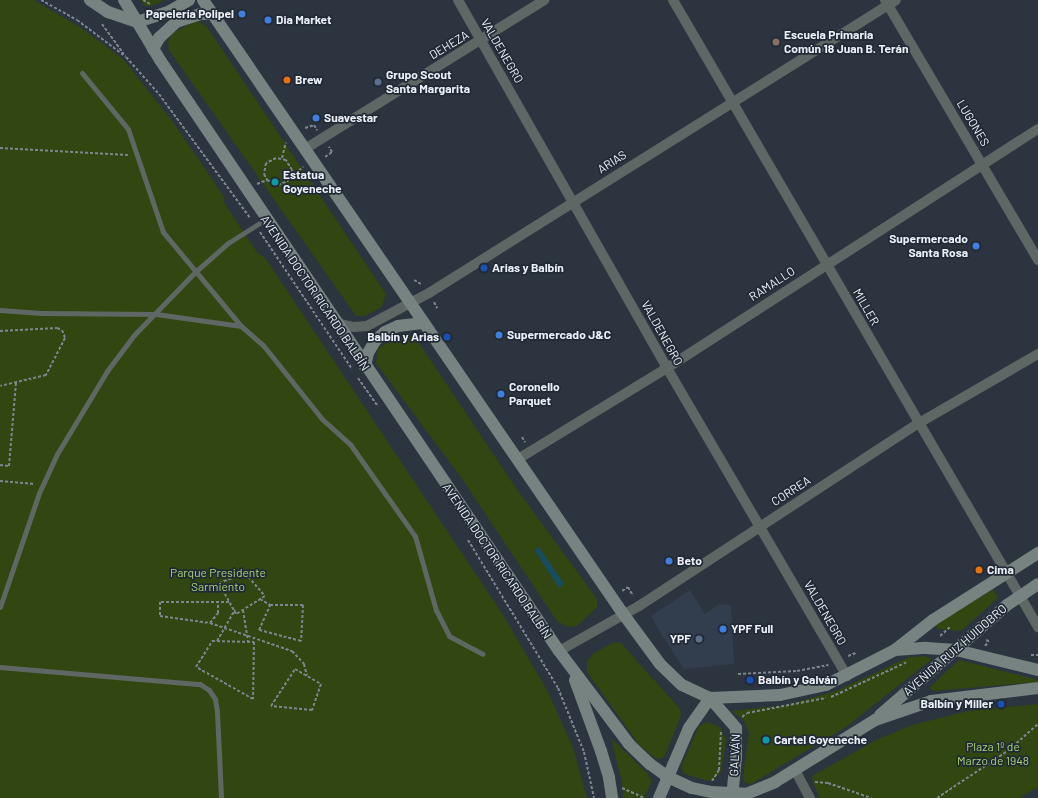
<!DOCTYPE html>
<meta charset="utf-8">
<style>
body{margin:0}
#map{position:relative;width:1038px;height:798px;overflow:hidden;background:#2b343f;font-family:Barlow,sans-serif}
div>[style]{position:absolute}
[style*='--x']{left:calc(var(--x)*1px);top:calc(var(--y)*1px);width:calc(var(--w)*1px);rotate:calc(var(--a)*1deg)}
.built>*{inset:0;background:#323e4e}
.green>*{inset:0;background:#314610}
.water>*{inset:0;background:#184c60}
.path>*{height:2px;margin-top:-1px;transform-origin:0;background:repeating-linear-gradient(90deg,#7e858f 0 3px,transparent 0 5px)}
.lane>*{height:5px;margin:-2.5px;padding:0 2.5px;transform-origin:2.5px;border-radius:2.5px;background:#5e6764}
.street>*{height:10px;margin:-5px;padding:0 5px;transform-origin:5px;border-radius:5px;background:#5e6764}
.secondary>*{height:12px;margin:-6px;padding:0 6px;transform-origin:6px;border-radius:6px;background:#768380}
.dots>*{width:11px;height:11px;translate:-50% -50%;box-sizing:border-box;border:2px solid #212a35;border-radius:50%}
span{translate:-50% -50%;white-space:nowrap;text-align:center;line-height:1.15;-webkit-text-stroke:3.5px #212a35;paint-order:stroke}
.poi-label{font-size:12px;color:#ecf1f9;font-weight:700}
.right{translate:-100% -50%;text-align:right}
.left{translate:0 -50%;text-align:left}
.street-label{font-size:12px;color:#ecf1f9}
.park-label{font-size:12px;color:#a8d472}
</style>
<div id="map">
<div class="built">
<div style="clip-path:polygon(690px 590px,705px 614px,719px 604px,731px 605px,734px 664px,684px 669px,658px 629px,651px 616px)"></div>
</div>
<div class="green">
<div style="clip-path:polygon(0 0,34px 0,83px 29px,124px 60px,173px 122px,225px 198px,223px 201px,257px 252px,266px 259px,505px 618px,547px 690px,573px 747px,587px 798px,0 798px)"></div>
<div style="clip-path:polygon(140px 0,165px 0,152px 6px,145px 6px)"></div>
<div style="clip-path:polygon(197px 20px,207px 27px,386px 294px,382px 307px,365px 316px,356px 316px,169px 50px,168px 41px,173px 33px)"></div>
<div style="clip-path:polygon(401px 334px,415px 337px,514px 485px,597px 599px,597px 607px,577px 626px,568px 627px,557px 621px,460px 476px,376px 363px,378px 349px)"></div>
<div style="clip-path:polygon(993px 589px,998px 598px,961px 631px,937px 629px,936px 625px)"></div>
<div style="clip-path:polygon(614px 642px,621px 643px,680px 709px,681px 715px,665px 756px,660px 759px,655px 758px,640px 746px,587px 672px,587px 661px,594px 653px)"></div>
<div style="clip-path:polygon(924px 656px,932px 659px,846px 727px,751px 784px,744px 782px,743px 776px,749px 733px,744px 720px,731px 711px,785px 705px,836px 691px,909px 657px)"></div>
<div style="clip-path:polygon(959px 660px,1038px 680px,1038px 682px,934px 691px,929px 688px)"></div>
<div style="clip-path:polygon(1038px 704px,1038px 787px,1019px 798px,820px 798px,813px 783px,812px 776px,878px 739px,912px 725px,968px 711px)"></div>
<div style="clip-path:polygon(707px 722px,720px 727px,726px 740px,721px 772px,715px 779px,709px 781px,684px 774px,681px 767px,699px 726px)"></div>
<div style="clip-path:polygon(611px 738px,648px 774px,652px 781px,644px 798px,623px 798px,622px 782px)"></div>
</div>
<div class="water">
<div style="clip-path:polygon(539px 547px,564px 584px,559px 588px,534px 550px)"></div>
</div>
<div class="path">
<div style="--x:41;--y:0;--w:41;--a:29.1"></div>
<div style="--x:77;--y:20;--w:61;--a:37.1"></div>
<div style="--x:126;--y:57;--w:50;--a:48.3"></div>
<div style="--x:159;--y:94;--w:154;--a:53.7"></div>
<div style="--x:143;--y:0;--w:8;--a:30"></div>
<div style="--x:102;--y:24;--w:37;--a:54"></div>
<div style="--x:305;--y:128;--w:9;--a:-18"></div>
<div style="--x:314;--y:125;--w:6;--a:59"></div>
<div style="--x:0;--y:148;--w:128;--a:3.1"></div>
<div style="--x:325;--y:157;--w:9;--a:-36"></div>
<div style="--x:332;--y:152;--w:6;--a:-121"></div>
<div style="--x:282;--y:158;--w:16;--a:-76"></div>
<div style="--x:291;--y:177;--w:16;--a:-40"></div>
<div style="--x:257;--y:184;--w:11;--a:-22"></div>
<div style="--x:267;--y:180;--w:12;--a:24"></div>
<div style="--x:278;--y:185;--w:11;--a:-22"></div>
<div style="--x:288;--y:181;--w:12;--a:-70"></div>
<div style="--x:292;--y:170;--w:12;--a:-121"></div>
<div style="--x:286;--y:160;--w:10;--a:-169"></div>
<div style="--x:276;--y:158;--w:11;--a:153"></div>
<div style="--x:266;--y:163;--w:11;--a:100"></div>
<div style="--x:264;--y:174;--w:7;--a:63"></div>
<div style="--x:260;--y:232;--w:165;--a:56.1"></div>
<div style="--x:414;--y:280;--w:8;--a:30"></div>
<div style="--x:434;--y:302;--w:7;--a:63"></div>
<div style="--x:0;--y:331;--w:57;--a:-3"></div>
<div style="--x:57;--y:328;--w:5;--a:22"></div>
<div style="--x:62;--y:330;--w:9;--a:69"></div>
<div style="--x:65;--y:338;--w:42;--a:117.2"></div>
<div style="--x:46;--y:375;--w:47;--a:166.6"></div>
<div style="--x:358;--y:378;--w:35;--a:55"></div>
<div style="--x:522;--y:437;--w:6;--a:59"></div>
<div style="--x:0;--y:465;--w:9;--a:6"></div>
<div style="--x:9;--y:466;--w:84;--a:-85.2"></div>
<div style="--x:0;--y:481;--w:35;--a:5"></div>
<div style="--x:468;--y:540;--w:173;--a:58.7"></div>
<div style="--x:558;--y:688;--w:69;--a:67.9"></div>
<div style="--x:584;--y:752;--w:47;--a:77.7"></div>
<div style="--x:245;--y:573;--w:30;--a:49"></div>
<div style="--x:265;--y:596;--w:34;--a:148"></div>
<div style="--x:236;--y:614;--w:35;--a:-119"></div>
<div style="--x:219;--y:583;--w:28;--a:-21"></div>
<div style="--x:622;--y:591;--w:7;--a:-34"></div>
<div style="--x:628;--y:587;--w:10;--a:61"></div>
<div style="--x:260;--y:599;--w:12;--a:31"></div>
<div style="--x:270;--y:605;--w:33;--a:0"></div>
<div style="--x:303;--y:605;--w:36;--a:93"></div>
<div style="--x:301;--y:641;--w:43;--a:-165.3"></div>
<div style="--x:259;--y:630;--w:27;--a:-66"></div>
<div style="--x:229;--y:602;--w:69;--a:180"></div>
<div style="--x:160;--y:602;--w:14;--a:90"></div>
<div style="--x:160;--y:616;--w:50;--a:8"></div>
<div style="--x:210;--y:623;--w:87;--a:18.9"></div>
<div style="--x:292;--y:651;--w:18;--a:47"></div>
<div style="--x:304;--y:664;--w:12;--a:76"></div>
<div style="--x:243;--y:610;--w:32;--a:81"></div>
<div style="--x:210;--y:623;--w:13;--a:-51"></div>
<div style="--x:218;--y:613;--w:11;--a:-90"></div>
<div style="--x:940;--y:636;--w:13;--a:-42"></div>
<div style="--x:212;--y:641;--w:42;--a:1.4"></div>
<div style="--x:254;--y:642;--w:57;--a:91"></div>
<div style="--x:253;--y:699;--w:65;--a:-150.7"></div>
<div style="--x:196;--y:667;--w:31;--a:-58"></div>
<div style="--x:217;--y:641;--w:36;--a:-60"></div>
<div style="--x:985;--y:646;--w:6;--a:-51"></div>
<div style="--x:989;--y:641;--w:4;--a:-166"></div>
<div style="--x:1031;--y:655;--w:7;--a:0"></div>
<div style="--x:848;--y:656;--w:9;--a:-21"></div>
<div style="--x:295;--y:669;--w:30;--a:30"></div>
<div style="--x:321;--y:684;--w:28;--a:109"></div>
<div style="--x:312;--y:710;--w:41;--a:-174.4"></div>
<div style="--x:271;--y:706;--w:44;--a:-57"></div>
<div style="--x:738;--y:674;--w:59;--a:-2.9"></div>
<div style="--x:797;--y:671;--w:32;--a:-11"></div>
<div style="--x:831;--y:697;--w:84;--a:-24.7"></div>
<div style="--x:742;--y:717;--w:6;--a:-39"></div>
<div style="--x:747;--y:713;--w:80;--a:-10.8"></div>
<div style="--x:712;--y:781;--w:13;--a:-58"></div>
<div style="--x:719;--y:770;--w:40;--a:-87.1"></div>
<div style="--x:815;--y:782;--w:13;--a:4"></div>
<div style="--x:828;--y:783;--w:46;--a:19.2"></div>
<div style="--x:622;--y:788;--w:24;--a:24"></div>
<div style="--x:937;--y:798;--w:87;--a:-33.7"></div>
<div style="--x:1009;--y:750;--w:39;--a:-42"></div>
</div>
<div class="lane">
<div style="--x:82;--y:73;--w:72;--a:50.6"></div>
<div style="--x:128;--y:129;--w:109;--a:71.2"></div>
<div style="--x:163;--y:232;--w:122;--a:50.3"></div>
<div style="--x:241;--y:326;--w:29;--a:41"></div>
<div style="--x:263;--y:345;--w:95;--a:51.4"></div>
<div style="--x:322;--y:419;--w:38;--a:42"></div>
<div style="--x:350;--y:444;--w:113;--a:54.8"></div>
<div style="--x:415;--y:536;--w:77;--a:74.2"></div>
<div style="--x:436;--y:610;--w:29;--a:63"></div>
<div style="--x:449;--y:636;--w:38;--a:28"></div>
<div style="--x:0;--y:310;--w:41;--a:4.2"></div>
<div style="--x:41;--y:313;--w:115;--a:0.5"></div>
<div style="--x:156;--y:314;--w:86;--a:8"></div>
<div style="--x:0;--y:607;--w:120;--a:-71.1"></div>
<div style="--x:39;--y:493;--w:43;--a:-65.2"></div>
<div style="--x:57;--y:454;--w:97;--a:-58.9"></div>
<div style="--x:107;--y:371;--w:45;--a:-53.1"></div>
<div style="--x:134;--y:335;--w:88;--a:-45.9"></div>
<div style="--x:195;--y:272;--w:44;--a:-41.3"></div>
<div style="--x:228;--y:243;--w:45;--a:-32.3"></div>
<div style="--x:0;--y:667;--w:201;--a:4.9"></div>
<div style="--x:200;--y:684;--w:11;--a:34"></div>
<div style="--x:209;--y:690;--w:11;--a:56"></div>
<div style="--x:215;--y:699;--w:13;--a:81"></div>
<div style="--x:217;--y:712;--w:86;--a:87.3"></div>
</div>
<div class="street">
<div style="--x:458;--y:0;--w:423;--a:60.4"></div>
<div style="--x:667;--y:368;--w:357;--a:59.7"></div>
<div style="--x:673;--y:0;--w:726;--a:59.79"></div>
<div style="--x:885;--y:0;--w:302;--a:59.5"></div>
<div style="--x:305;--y:149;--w:282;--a:-31.9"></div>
<div style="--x:337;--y:323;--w:16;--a:14"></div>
<div style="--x:353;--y:327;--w:14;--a:-4"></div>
<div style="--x:367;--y:326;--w:70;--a:-28"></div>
<div style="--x:429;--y:293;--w:551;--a:-32.1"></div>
<div style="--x:518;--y:459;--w:175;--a:-31.4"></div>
<div style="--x:667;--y:368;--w:441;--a:-32.8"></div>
<div style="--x:559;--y:651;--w:92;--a:-29.4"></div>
<div style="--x:639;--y:606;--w:334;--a:-33.2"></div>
<div style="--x:919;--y:423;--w:138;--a:-30.1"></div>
<div style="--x:795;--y:770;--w:32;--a:62"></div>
</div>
<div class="secondary">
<div style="--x:90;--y:0;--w:22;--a:34"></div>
<div style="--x:108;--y:12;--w:31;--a:19"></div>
<div style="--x:137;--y:22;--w:35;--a:-18"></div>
<div style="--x:170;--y:11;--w:22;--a:-30"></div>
<div style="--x:124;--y:0;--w:70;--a:59"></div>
<div style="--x:160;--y:60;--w:713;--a:55.98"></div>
<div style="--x:559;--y:651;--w:116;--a:53"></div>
<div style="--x:629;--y:744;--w:29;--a:44"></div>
<div style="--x:650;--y:764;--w:22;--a:36"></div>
<div style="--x:668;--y:777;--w:26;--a:25"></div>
<div style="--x:692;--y:788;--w:19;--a:12"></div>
<div style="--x:711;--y:792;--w:35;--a:3"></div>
<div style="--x:746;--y:794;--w:31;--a:-22"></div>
<div style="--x:775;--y:782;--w:118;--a:-31.8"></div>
<div style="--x:875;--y:720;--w:59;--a:-18.7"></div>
<div style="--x:931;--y:701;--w:108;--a:-6.9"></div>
<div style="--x:203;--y:0;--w:745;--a:55.61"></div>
<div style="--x:624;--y:615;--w:61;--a:53.7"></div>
<div style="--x:660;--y:664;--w:30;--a:44"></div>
<div style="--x:682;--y:685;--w:31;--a:25"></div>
<div style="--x:710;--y:698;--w:70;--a:-2.5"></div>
<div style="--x:780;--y:695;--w:47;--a:-12.3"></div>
<div style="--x:826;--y:685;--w:77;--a:-26.9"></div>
<div style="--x:895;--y:650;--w:48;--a:-38.3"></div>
<div style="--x:933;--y:620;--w:125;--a:-32.5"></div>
<div style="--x:153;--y:49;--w:13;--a:-61"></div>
<div style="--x:159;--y:38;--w:23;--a:-43"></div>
<div style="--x:176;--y:22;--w:25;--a:-18"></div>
<div style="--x:200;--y:14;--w:12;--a:0"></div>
<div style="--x:365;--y:367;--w:14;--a:-78"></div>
<div style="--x:368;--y:353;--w:14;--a:-60"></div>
<div style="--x:375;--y:341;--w:13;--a:-42"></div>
<div style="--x:385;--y:332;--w:14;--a:-25"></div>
<div style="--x:398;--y:326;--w:26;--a:-7"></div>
<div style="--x:895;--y:650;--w:31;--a:-4"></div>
<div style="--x:926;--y:648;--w:30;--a:4"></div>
<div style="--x:956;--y:650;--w:84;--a:13.7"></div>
<div style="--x:575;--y:680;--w:76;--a:69.9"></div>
<div style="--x:601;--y:751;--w:28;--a:73"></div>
<div style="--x:609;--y:778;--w:20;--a:81"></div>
<div style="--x:710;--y:698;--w:40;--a:49"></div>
<div style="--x:736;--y:728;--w:29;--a:90"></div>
<div style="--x:736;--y:757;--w:41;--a:95.6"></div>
<div style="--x:880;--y:715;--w:168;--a:-40.9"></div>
<div style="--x:1007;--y:605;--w:37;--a:-34"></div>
<div style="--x:659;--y:798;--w:76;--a:-66.8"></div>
<div style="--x:689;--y:728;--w:37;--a:-55"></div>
</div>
<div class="dots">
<div style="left:242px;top:14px;background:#3f7fe0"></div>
<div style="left:268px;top:20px;background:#3f7fe0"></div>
<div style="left:776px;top:42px;background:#8d6e63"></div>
<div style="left:287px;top:80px;background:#e8710a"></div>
<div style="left:378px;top:82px;background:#5c6f8a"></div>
<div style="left:316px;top:118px;background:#3f7fe0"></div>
<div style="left:275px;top:182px;background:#0f9aa8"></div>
<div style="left:976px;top:246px;background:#3f7fe0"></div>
<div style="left:484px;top:268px;background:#1a4fb4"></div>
<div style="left:499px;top:335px;background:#3f7fe0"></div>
<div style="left:447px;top:337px;background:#1a4fb4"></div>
<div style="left:501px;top:394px;background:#3f7fe0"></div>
<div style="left:669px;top:561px;background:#3f7fe0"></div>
<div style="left:979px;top:570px;background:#e8710a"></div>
<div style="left:723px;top:629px;background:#3f7fe0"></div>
<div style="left:699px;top:639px;background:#5c6f8a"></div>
<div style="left:750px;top:680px;background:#1a4fb4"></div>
<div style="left:1001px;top:704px;background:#1a4fb4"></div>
<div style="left:766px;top:740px;background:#0f9aa8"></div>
</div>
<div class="poi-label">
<span class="right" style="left:234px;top:14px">Papelería Polipel</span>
<span class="left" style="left:276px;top:20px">Dia Market</span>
<span class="left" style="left:784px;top:42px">Escuela Primaria<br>Común 18 Juan B. Terán</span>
<span class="left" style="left:386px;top:82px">Grupo Scout<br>Santa Margarita</span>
<span class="left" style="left:295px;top:80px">Brew</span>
<span class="left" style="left:324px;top:118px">Suavestar</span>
<span class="left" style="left:283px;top:182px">Estatua<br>Goyeneche</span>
<span class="right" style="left:968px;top:246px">Supermercado<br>Santa Rosa</span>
<span class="left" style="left:492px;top:268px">Arias y Balbín</span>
<span class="left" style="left:507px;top:335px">Supermercado J&amp;C</span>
<span class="right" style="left:439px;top:337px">Balbín y Arias</span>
<span class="left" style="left:509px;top:394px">Coronello<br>Parquet</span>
<span class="left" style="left:677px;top:561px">Beto</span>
<span class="left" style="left:987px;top:570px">Cima</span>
<span class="left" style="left:731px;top:629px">YPF Full</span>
<span class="right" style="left:691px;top:639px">YPF</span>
<span class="left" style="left:758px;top:680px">Balbín y Galván</span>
<span class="right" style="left:993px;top:704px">Balbín y Miller</span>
<span class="left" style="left:774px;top:740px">Cartel Goyeneche</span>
</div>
<div class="street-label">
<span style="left:449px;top:45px;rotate:-31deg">DEHEZA</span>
<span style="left:502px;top:51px;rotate:60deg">VALDENEGRO</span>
<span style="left:973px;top:123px;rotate:59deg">LUGONES</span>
<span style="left:612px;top:162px;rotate:-33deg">ARIAS</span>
<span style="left:772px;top:284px;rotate:-33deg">RAMALLO</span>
<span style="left:315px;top:293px;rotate:56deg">AVENIDA DOCTOR RICARDO BALBÍN</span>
<span style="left:866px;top:307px;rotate:60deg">MILLER</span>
<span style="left:662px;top:333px;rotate:61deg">VALDENEGRO</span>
<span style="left:791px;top:491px;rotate:-33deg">CORREA</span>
<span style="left:497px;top:561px;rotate:56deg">AVENIDA DOCTOR RICARDO BALBÍN</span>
<span style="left:825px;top:613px;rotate:60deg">VALDENEGRO</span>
<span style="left:955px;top:650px;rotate:-41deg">AVENIDA RUIZ HUIDOBRO</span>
<span style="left:735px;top:755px;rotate:-87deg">GALVÁN</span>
</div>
<div class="park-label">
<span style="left:218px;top:580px">Parque Presidente<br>Sarmiento</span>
<span style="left:993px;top:754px">Plaza 1º de<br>Marzo de 1948</span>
</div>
</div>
